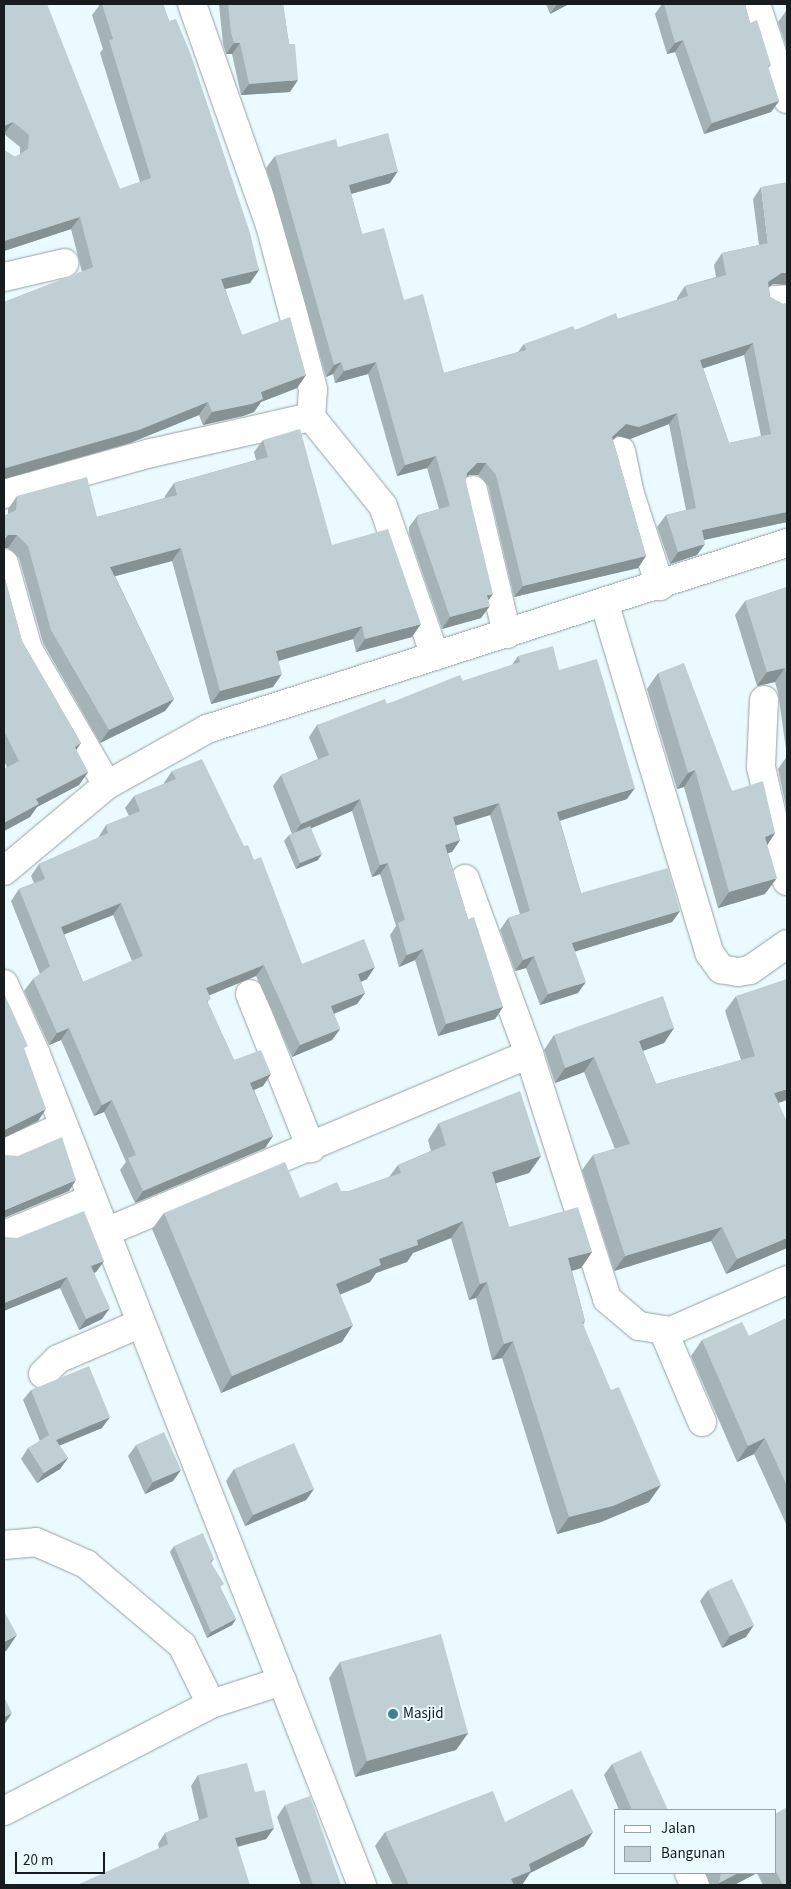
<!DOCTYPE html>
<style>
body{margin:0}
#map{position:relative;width:791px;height:1889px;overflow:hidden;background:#eafafe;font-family:"Source Sans 3",sans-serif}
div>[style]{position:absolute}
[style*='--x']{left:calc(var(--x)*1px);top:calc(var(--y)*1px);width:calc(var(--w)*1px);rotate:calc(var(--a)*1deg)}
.roads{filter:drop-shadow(0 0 1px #93a1a5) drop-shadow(0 0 1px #93a1a5)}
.minor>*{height:28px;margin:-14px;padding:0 14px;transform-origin:14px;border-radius:14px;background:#fff}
.wall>*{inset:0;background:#a5b2b6}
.shaded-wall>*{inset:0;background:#869194}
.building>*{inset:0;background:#c0cfd4}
.dots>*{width:14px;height:14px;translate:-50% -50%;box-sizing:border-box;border:2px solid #eafafe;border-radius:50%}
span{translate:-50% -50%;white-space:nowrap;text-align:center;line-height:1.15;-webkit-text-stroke:4px #eafafe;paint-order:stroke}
.poi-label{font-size:15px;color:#171c1e}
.left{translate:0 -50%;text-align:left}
.frame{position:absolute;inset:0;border:5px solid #171c1e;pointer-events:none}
.legend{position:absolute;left:614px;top:1809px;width:162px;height:65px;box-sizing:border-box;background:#eafafe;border:1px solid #96a1a4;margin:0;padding:6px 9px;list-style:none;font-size:15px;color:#171c1e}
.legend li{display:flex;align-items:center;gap:10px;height:25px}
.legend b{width:25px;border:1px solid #96a1a4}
.scale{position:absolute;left:15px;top:1852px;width:90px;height:22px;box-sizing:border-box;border:2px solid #171c1e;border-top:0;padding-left:6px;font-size:15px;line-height:18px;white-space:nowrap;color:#171c1e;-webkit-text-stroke:4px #eafafe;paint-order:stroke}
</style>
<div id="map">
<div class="roads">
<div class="minor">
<div style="--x:192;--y:4;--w:234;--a:70.6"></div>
<div style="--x:270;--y:225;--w:170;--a:75.3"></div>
<div style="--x:313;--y:389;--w:28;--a:94"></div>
<div style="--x:311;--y:417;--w:114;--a:51"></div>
<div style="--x:383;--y:506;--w:159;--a:70.9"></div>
<div style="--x:756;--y:4;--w:100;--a:71.9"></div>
<div style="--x:4;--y:277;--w:62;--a:-13.1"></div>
<div style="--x:774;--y:300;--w:13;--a:-4"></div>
<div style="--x:621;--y:451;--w:44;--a:78.2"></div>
<div style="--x:630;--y:494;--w:97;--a:71.9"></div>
<div style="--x:473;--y:490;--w:148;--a:76.7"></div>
<div style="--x:4;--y:494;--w:153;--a:-15.6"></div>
<div style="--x:151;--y:453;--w:164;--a:-12.7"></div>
<div style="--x:4;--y:563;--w:89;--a:74.4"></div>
<div style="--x:28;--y:649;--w:157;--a:59.8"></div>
<div style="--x:605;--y:605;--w:364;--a:73.3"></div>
<div style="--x:710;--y:954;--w:19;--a:54"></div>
<div style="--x:721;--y:969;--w:17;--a:10"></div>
<div style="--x:738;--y:972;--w:12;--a:-9"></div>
<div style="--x:750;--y:970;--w:45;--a:-35.1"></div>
<div style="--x:764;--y:700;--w:67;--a:92.6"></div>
<div style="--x:761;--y:767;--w:117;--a:77.2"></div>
<div style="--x:4;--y:871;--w:134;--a:-39.9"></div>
<div style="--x:107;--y:785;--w:115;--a:-29.2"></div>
<div style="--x:207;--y:729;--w:609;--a:-17.78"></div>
<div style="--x:465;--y:879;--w:186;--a:69.9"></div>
<div style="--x:529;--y:1054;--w:257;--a:72.3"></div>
<div style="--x:607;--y:1299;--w:42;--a:40.2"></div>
<div style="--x:639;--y:1326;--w:32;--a:9"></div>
<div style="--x:671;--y:1331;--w:127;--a:-23.7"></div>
<div style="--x:4;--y:984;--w:75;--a:65.5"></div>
<div style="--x:35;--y:1052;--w:895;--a:68.57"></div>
<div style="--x:250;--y:994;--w:166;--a:68.4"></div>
<div style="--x:4;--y:1153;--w:64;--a:-24.1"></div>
<div style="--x:106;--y:1232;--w:459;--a:-22.8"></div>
<div style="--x:4;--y:1235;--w:94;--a:-22.5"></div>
<div style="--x:663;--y:1330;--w:100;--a:67"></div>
<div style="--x:43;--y:1374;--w:21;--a:-45"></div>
<div style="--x:58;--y:1359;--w:88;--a:-23.4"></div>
<div style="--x:4;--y:1545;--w:32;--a:-5"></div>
<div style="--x:36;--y:1542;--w:55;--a:23.7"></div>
<div style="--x:86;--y:1564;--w:126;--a:40.2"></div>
<div style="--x:182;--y:1645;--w:66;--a:63.8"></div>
<div style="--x:4;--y:1811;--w:233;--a:-27.3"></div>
<div style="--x:211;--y:1704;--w:75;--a:-17.9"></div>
<div style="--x:689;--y:1873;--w:13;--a:63"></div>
</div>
</div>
<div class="wall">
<div style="clip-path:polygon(4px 4px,120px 189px,140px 182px,100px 53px,103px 49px,92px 15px,99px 6px,98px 4px,163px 4px,259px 270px,250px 283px,225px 289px,242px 335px,306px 375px,297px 388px,261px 402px,254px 412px,243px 416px,203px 425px,199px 415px,130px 443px,4px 479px,4px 302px,82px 272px,71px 229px,4px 251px,4px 150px,15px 157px,20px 154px,20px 147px,4px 134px)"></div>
<div style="clip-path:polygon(219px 4px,283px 4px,289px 44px,290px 92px,241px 95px,232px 54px,226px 54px,223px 44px)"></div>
<div style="clip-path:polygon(546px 4px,569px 4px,550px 14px)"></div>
<div style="clip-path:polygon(662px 4px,745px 4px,750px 23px,771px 65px,768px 68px,779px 101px,771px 112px,704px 134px,675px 52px,667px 54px,655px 14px)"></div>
<div style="clip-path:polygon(786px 11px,787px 16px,787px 49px,778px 22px)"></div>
<div style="clip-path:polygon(evenodd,338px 147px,390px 183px,351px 194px,362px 234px,404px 300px,444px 373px,518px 352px,524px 344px,575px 330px,618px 319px,677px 300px,677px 298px,685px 286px,716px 277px,714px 265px,722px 253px,759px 245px,753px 199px,761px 187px,773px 284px,769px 287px,770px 297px,783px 304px,787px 303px,787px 522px,704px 540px,697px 555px,670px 564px,657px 527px,666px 515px,686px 510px,669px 424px,630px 439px,617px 436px,613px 440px,646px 556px,638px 568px,514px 597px,488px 486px,478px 475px,469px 475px,466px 477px,466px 482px,488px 600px,481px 618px,442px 629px,409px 534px,409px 527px,418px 515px,439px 509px,427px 468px,397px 476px,368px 374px,335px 383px,333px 374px,326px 377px,266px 168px,275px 156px,338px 147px,744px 355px,761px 436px,729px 443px,703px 368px,744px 355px)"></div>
<div style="clip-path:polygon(263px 440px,332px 545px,412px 637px,356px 652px,353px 639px,279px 661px,273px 687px,211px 704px,172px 561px,115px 576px,174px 699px,165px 711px,100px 743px,43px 643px,19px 558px,8px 548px,4px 548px,4px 516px,8px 514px,8px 509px,17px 496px,97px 517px,165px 498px,165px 496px,174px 483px,256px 460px,254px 452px)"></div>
<div style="clip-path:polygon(4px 575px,22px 641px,81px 743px,76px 750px,88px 772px,79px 785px,37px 807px,30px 817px,4px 831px,4px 769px,7px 767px,4px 761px)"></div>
<div style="clip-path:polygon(787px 587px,787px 812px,778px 769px,787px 756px,778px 693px,775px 682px,757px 686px,735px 615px,745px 601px)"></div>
<div style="clip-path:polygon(518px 656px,559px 670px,627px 799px,560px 821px,581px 893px,680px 911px,672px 922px,575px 951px,578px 993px,540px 1005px,526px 968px,515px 971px,500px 930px,508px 918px,520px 914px,490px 815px,456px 825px,460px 840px,452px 852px,448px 853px,468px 919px,503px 1007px,495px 1019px,438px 1036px,415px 960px,399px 967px,390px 935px,396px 926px,380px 874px,372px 877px,352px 811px,311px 828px,318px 860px,296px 869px,284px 841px,289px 835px,292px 834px,273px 786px,281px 775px,318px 759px,309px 737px,317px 725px,463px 681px,512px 665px)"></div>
<div style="clip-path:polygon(658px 673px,732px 791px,775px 833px,767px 845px,765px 894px,718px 908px,684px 787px,677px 789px,647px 689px)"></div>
<div style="clip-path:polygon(evenodd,172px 771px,244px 846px,254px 860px,302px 964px,367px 979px,361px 982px,365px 993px,357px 1004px,334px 1014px,340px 1029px,332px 1040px,292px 1057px,256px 976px,209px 995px,208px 1003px,234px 1060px,271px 1074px,263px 1086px,254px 1090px,273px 1136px,265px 1148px,135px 1203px,120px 1170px,126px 1162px,104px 1112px,94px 1116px,61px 1040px,49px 1045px,24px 991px,33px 979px,40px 974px,11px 901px,19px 889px,34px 883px,31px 876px,39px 864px,98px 838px,106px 825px,129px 816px,125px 808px,134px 796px,164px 784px,164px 783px,172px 771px,113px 915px,132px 961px,83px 982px,64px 934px,113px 915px)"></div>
<div style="clip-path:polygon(736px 996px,779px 1103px,787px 1248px,726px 1274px,711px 1241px,614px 1271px,582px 1170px,593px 1155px,615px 1149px,584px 1072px,555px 1083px,544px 1050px,554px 1035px,674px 1028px,664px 1043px,643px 1051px,656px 1084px,741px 1060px,725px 1011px)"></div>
<div style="clip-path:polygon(439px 1123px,541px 1156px,529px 1173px,496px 1183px,509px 1227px,592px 1252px,581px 1268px,572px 1271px,585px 1321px,583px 1325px,649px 1502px,601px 1522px,557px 1534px,502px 1358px,492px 1360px,476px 1298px,469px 1300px,451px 1238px,413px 1253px,407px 1262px,376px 1273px,370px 1282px,340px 1294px,342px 1342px,221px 1393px,152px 1229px,164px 1213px,300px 1198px,341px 1191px,349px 1191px,389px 1177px,398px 1165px,431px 1151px,428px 1140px)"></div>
<div style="clip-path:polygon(4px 1237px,104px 1261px,96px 1272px,94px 1273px,102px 1319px,79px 1330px,60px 1288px)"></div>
<div style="clip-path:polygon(787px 1318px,787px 1526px,754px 1454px,737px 1462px,691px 1356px,702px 1340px,749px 1336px)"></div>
<div style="clip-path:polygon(31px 1390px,102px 1428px,59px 1445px,68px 1458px,60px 1469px,37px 1483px,21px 1459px,28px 1448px,40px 1441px,23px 1400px)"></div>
<div style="clip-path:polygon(136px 1445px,181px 1470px,173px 1481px,145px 1494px,128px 1456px)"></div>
<div style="clip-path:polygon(234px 1469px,314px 1489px,306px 1500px,245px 1526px,226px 1481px)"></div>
<div style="clip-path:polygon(174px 1546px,214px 1559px,211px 1563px,221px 1589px,236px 1619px,232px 1625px,207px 1638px,170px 1552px)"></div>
<div style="clip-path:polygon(708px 1590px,746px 1637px,722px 1648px,700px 1601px)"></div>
<div style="clip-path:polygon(340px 1662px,468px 1733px,456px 1750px,355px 1777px,329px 1678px)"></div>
<div style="clip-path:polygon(612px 1764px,668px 1810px,619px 1810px,604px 1775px)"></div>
<div style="clip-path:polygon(198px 1775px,255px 1792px,274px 1828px,266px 1839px,238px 1847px,159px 1848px,158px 1844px,165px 1833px,199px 1820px,191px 1786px)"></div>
<div style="clip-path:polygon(285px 1805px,341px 1885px,301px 1885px,277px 1817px)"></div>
<div style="clip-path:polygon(775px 1814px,787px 1885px,763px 1885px,757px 1873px,734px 1885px,710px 1885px,705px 1873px,775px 1873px)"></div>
<div style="clip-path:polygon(505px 1822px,584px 1846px,530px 1873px,522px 1885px,393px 1885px,375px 1846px,385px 1832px)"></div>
</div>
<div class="shaded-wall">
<div style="clip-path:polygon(557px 4px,569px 4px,550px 14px)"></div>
<div style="clip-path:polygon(683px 40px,675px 52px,667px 54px,675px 43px)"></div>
<div style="clip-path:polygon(234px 43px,240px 43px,232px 54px,226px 54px)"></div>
<div style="clip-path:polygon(298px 80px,290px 92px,241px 95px,249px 84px)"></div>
<div style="clip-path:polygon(779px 101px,771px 112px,704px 134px,712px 123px)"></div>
<div style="clip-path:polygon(13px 122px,4px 134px,4px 135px,4px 126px)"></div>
<div style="clip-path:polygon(398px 171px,390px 183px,340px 197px,349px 185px)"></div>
<div style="clip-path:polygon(80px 217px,71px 229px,4px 251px,4px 241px)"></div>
<div style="clip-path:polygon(259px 270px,250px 283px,212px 292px,221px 279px)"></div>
<div style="clip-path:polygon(781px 273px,787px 273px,787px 285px,773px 284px,760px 294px,768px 282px)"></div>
<div style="clip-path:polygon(753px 343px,744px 355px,692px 372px,700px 360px)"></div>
<div style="clip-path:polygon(341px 362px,333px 374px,326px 377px,334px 365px)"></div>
<div style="clip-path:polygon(376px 362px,368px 374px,335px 383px,344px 371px)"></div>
<div style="clip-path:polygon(306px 375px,297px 388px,261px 402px,254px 412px,243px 416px,203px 425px,212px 412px,261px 392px)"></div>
<div style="clip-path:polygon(208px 402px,199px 415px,130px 443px,4px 479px,4px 471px,6px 468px)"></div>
<div style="clip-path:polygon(677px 413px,669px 424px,630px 439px,617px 436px,604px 449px,612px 437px,626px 424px)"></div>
<div style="clip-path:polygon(436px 456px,427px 468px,397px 476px,405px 465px)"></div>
<div style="clip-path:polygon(477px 463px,486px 463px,478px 475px,469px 475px,458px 485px,467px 473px)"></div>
<div style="clip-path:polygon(787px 512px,787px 522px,694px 542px,702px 530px)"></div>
<div style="clip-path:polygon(8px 535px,17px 535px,8px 548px,4px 548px,4px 540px)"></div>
<div style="clip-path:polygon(705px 544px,697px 555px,670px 564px,678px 552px)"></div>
<div style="clip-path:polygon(181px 548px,172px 561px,101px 580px,110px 567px)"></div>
<div style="clip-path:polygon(646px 556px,638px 568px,514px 597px,523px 586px)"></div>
<div style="clip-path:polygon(493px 594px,484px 606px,487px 595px)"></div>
<div style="clip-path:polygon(490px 606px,481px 618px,442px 629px,450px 617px)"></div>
<div style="clip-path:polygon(421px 624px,412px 637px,356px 652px,365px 639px)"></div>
<div style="clip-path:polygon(362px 626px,353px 639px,267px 664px,276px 651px)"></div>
<div style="clip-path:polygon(785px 668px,775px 682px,757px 686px,767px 672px)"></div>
<div style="clip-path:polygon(282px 674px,273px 687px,211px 704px,220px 691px)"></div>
<div style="clip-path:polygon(174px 699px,165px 711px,100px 743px,109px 730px)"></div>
<div style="clip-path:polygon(81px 743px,72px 756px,75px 747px)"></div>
<div style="clip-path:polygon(695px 770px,684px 787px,677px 789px,688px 773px)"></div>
<div style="clip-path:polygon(88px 772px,79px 785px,37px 807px,30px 817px,4px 831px,4px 823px,36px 799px)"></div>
<div style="clip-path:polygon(635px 788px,627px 799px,549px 824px,557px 812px)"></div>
<div style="clip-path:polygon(360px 799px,352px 811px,293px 836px,301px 824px)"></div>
<div style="clip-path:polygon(499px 803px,490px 815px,445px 829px,453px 817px)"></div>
<div style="clip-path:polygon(775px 833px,764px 850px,765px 837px)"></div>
<div style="clip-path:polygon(460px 840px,452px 852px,437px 856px,445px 845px)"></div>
<div style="clip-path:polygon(322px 854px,318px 860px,296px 869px,300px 863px)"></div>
<div style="clip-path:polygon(388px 863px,380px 874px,372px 877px,380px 865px)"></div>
<div style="clip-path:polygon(777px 878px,765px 894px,718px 908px,729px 892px)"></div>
<div style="clip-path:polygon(121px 903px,113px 915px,53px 939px,61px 927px)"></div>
<div style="clip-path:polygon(680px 911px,672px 922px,564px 955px,572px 943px)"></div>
<div style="clip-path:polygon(423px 949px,415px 960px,399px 967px,407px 955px)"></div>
<div style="clip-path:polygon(534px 956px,526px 968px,515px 971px,523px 960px)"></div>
<div style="clip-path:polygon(264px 965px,256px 976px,198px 1000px,206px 988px)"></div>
<div style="clip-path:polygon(375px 967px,367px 979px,350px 986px,358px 974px)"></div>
<div style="clip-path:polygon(586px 982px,578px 993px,540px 1005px,548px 994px)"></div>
<div style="clip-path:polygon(365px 993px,357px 1004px,323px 1018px,331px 1006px)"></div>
<div style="clip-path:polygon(503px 1007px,495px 1019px,438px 1036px,446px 1024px)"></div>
<div style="clip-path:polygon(69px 1028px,61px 1040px,49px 1045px,57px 1033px)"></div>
<div style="clip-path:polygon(674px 1028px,664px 1043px,629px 1056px,639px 1041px)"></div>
<div style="clip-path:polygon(340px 1029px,332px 1040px,292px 1057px,300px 1045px)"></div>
<div style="clip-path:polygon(594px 1057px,584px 1072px,555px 1083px,565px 1068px)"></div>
<div style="clip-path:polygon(271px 1074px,263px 1086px,242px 1095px,250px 1083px)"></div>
<div style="clip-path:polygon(787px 1089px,787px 1100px,764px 1108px,774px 1093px)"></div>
<div style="clip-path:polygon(112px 1100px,104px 1112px,94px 1116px,102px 1105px)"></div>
<div style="clip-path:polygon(46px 1109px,38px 1121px,4px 1138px,4px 1130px)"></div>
<div style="clip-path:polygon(273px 1136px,265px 1148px,135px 1203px,143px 1191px)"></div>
<div style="clip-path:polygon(541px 1156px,529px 1173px,481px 1188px,492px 1172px)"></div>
<div style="clip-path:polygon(76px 1180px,69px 1191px,4px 1218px,4px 1212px,5px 1210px)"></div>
<div style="clip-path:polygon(463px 1221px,451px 1238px,413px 1253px,407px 1262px,376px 1273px,370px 1282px,325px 1301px,336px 1284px,379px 1259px,417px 1240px)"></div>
<div style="clip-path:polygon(722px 1227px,711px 1241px,614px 1271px,625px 1256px)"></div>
<div style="clip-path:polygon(787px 1238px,787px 1248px,726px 1274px,737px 1259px)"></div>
<div style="clip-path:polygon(592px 1252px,581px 1268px,557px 1275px,568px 1258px)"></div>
<div style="clip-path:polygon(104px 1261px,96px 1272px,83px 1277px,91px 1266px)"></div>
<div style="clip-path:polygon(67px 1277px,60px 1288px,4px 1311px,4px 1303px)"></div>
<div style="clip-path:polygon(487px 1282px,476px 1298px,469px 1300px,480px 1284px)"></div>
<div style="clip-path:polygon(110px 1308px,102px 1319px,79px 1330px,86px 1319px)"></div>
<div style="clip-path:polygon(353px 1325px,342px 1342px,221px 1393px,232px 1376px)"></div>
<div style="clip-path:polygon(513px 1341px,502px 1358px,492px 1360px,504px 1344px)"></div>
<div style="clip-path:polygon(110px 1417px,102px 1428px,49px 1450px,56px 1440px)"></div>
<div style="clip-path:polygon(765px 1438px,754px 1454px,737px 1462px,748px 1446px)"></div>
<div style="clip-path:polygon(68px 1458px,60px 1469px,37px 1483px,44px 1473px)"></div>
<div style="clip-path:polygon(181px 1470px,173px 1481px,145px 1494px,153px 1482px)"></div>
<div style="clip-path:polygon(661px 1485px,649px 1502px,601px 1522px,557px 1534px,569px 1517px)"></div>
<div style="clip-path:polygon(314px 1489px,306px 1500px,245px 1526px,253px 1515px)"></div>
<div style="clip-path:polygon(236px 1619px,232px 1625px,207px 1638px,211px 1632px)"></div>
<div style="clip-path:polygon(754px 1625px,746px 1637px,722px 1648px,730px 1636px)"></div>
<div style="clip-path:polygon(17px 1635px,6px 1651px,4px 1652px,4px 1642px)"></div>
<div style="clip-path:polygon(12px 1713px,4px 1725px,4px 1717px)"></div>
<div style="clip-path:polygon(468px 1733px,456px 1750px,355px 1777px,367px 1761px)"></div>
<div style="clip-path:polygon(274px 1828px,266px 1839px,227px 1849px,235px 1838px)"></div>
<div style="clip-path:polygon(593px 1832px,584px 1846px,530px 1873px,522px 1885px,506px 1885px,511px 1879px,529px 1864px)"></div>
<div style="clip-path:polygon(738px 1873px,757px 1873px,734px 1885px,718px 1885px,719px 1883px)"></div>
</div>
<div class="building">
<div style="clip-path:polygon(4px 4px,47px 4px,120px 189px,151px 178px,109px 40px,113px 39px,102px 4px,163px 4px,169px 21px,176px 19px,191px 55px,250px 233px,259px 270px,221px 279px,242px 335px,290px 317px,306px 375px,261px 392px,263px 399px,252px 404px,212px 412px,208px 402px,139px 430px,6px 468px,4px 461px,4px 302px,93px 267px,80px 217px,4px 241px,4px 150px,15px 157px,28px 149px,29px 135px,13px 122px,4px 126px)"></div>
<div style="clip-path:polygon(228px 4px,283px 4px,289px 44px,295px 44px,298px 80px,249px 84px,240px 43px,234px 43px,231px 33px)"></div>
<div style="clip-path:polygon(664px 4px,745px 4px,750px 23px,757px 20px,771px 65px,768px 66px,779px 101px,712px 123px,683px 40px,675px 43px)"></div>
<div style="clip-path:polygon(evenodd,388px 133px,398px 171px,349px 185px,362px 234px,384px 228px,404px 300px,423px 294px,444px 373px,526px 350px,524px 344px,573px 326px,575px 330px,616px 313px,618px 319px,688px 296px,685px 286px,726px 275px,722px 253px,768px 243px,761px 187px,787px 182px,787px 273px,781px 273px,768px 282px,770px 297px,783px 304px,787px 303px,787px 512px,702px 530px,705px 544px,678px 552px,666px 515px,696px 508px,677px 413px,639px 427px,626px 424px,612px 437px,646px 556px,523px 586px,496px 475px,486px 463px,477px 463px,467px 473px,466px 482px,493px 594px,487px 595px,490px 606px,450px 617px,417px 522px,418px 515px,450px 506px,436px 456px,405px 465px,376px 362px,344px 371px,341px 362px,334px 365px,275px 156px,336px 139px,338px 147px,388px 133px,753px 343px,771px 434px,729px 443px,700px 360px,753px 343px)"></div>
<div style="clip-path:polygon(300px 429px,332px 545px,388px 529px,421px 624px,365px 639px,362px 626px,276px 651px,282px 674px,220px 691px,181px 548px,110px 567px,174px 699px,109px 730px,51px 630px,28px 546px,17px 535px,8px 535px,4px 540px,4px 516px,16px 510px,17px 496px,87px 477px,97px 517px,177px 495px,174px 483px,268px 457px,263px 440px)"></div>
<div style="clip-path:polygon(4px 575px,22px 641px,81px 743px,75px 747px,88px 772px,36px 799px,39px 804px,4px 823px,4px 769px,19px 761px,4px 731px)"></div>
<div style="clip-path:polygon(787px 587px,787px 677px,785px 668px,767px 672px,745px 601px)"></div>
<div style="clip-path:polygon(553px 646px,559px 670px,597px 659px,635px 788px,557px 812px,581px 893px,668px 868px,680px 911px,572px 943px,586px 982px,548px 994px,534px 956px,523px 960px,508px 918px,530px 911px,499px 803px,453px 817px,460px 840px,445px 845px,468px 919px,474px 917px,503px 1007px,446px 1024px,423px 949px,407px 955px,398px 923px,405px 920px,388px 863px,380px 865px,360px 799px,301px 824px,281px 775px,329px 755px,317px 725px,385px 699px,387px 704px,460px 675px,463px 681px,520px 662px,518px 656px)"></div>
<div style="clip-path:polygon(684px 663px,732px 791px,763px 781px,775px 833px,765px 837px,777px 878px,729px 892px,695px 770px,688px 773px,658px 673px)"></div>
<div style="clip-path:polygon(evenodd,202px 759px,244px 846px,248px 845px,254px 860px,261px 857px,302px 964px,364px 939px,375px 967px,358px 974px,365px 993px,331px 1006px,340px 1029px,300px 1045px,264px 965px,206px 988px,211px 999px,207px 1001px,234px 1060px,261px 1050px,271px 1074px,250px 1083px,273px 1136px,143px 1191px,128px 1158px,136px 1155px,112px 1100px,102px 1105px,69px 1028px,57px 1033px,33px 979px,50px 966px,19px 889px,45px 879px,39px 864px,108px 833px,106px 825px,140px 811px,134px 796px,176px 779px,172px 771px,202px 759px,121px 903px,143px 956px,83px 982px,61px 927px,121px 903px)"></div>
<div style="clip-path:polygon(310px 826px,322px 854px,300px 863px,289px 835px)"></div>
<div style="clip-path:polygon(787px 979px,787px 1089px,774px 1093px,787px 1122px,787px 1238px,737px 1259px,722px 1227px,625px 1256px,593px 1155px,630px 1144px,594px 1057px,565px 1068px,554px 1035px,663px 996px,674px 1028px,639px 1041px,656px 1084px,755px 1056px,736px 996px)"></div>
<div style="clip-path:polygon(4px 993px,28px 1046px,24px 1048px,46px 1109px,4px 1130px)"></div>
<div style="clip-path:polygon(520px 1091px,541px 1156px,492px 1172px,509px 1227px,578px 1207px,592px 1252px,568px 1258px,585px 1321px,582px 1322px,611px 1390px,619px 1387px,661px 1485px,613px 1506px,569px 1517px,513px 1341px,504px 1344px,487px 1282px,480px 1284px,463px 1221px,417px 1240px,418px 1245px,379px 1259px,381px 1265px,336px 1284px,353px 1325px,232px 1376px,164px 1213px,285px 1162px,300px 1198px,337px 1182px,341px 1191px,349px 1191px,401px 1173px,398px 1165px,446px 1145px,439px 1123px)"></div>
<div style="clip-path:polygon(62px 1137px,76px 1180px,5px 1210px,4px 1212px,4px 1155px,18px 1156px)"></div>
<div style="clip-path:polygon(84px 1211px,104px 1261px,91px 1266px,110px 1308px,86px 1319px,67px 1277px,4px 1303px,4px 1237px,17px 1238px)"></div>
<div style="clip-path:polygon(787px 1318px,787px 1486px,765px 1438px,748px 1446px,702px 1340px,742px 1322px,749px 1336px)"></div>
<div style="clip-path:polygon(89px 1366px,110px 1417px,56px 1440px,68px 1458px,44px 1473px,28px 1448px,49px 1435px,31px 1390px)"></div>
<div style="clip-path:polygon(164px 1432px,181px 1470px,153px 1482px,136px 1445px)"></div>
<div style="clip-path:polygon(294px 1443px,314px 1489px,253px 1515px,234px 1469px)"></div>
<div style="clip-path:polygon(203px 1533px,214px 1559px,210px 1561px,224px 1584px,220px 1587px,236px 1619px,211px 1632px,174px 1546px)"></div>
<div style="clip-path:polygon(732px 1579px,754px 1625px,730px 1636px,708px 1590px)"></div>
<div style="clip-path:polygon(4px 1611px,17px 1635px,4px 1642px)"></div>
<div style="clip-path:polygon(441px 1634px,468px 1733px,367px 1761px,340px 1662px)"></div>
<div style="clip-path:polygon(4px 1697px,12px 1713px,4px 1717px)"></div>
<div style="clip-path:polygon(641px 1751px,668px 1810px,632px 1810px,612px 1764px)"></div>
<div style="clip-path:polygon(247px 1763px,255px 1792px,265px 1790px,274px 1828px,235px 1838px,250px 1885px,77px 1885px,168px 1844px,165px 1833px,208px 1817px,198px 1775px)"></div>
<div style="clip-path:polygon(572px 1789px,593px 1832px,529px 1864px,531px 1871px,511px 1879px,514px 1885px,409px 1885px,385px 1832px,493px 1791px,505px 1822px)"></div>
<div style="clip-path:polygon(310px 1796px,341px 1885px,313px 1885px,285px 1805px)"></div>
<div style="clip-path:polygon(787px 1807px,787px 1885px,783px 1885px,775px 1870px,775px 1814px)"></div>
<div style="clip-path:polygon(721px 1873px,738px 1873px,719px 1883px)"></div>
</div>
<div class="dots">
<div style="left:393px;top:1714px;background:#3f8192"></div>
</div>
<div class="poi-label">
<span class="left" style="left:403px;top:1714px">Masjid</span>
</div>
<div class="frame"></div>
<ul class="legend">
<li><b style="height:6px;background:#fff"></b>Jalan</li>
<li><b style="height:14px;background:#c0cfd4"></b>Bangunan</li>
</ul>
<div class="scale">20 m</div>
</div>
